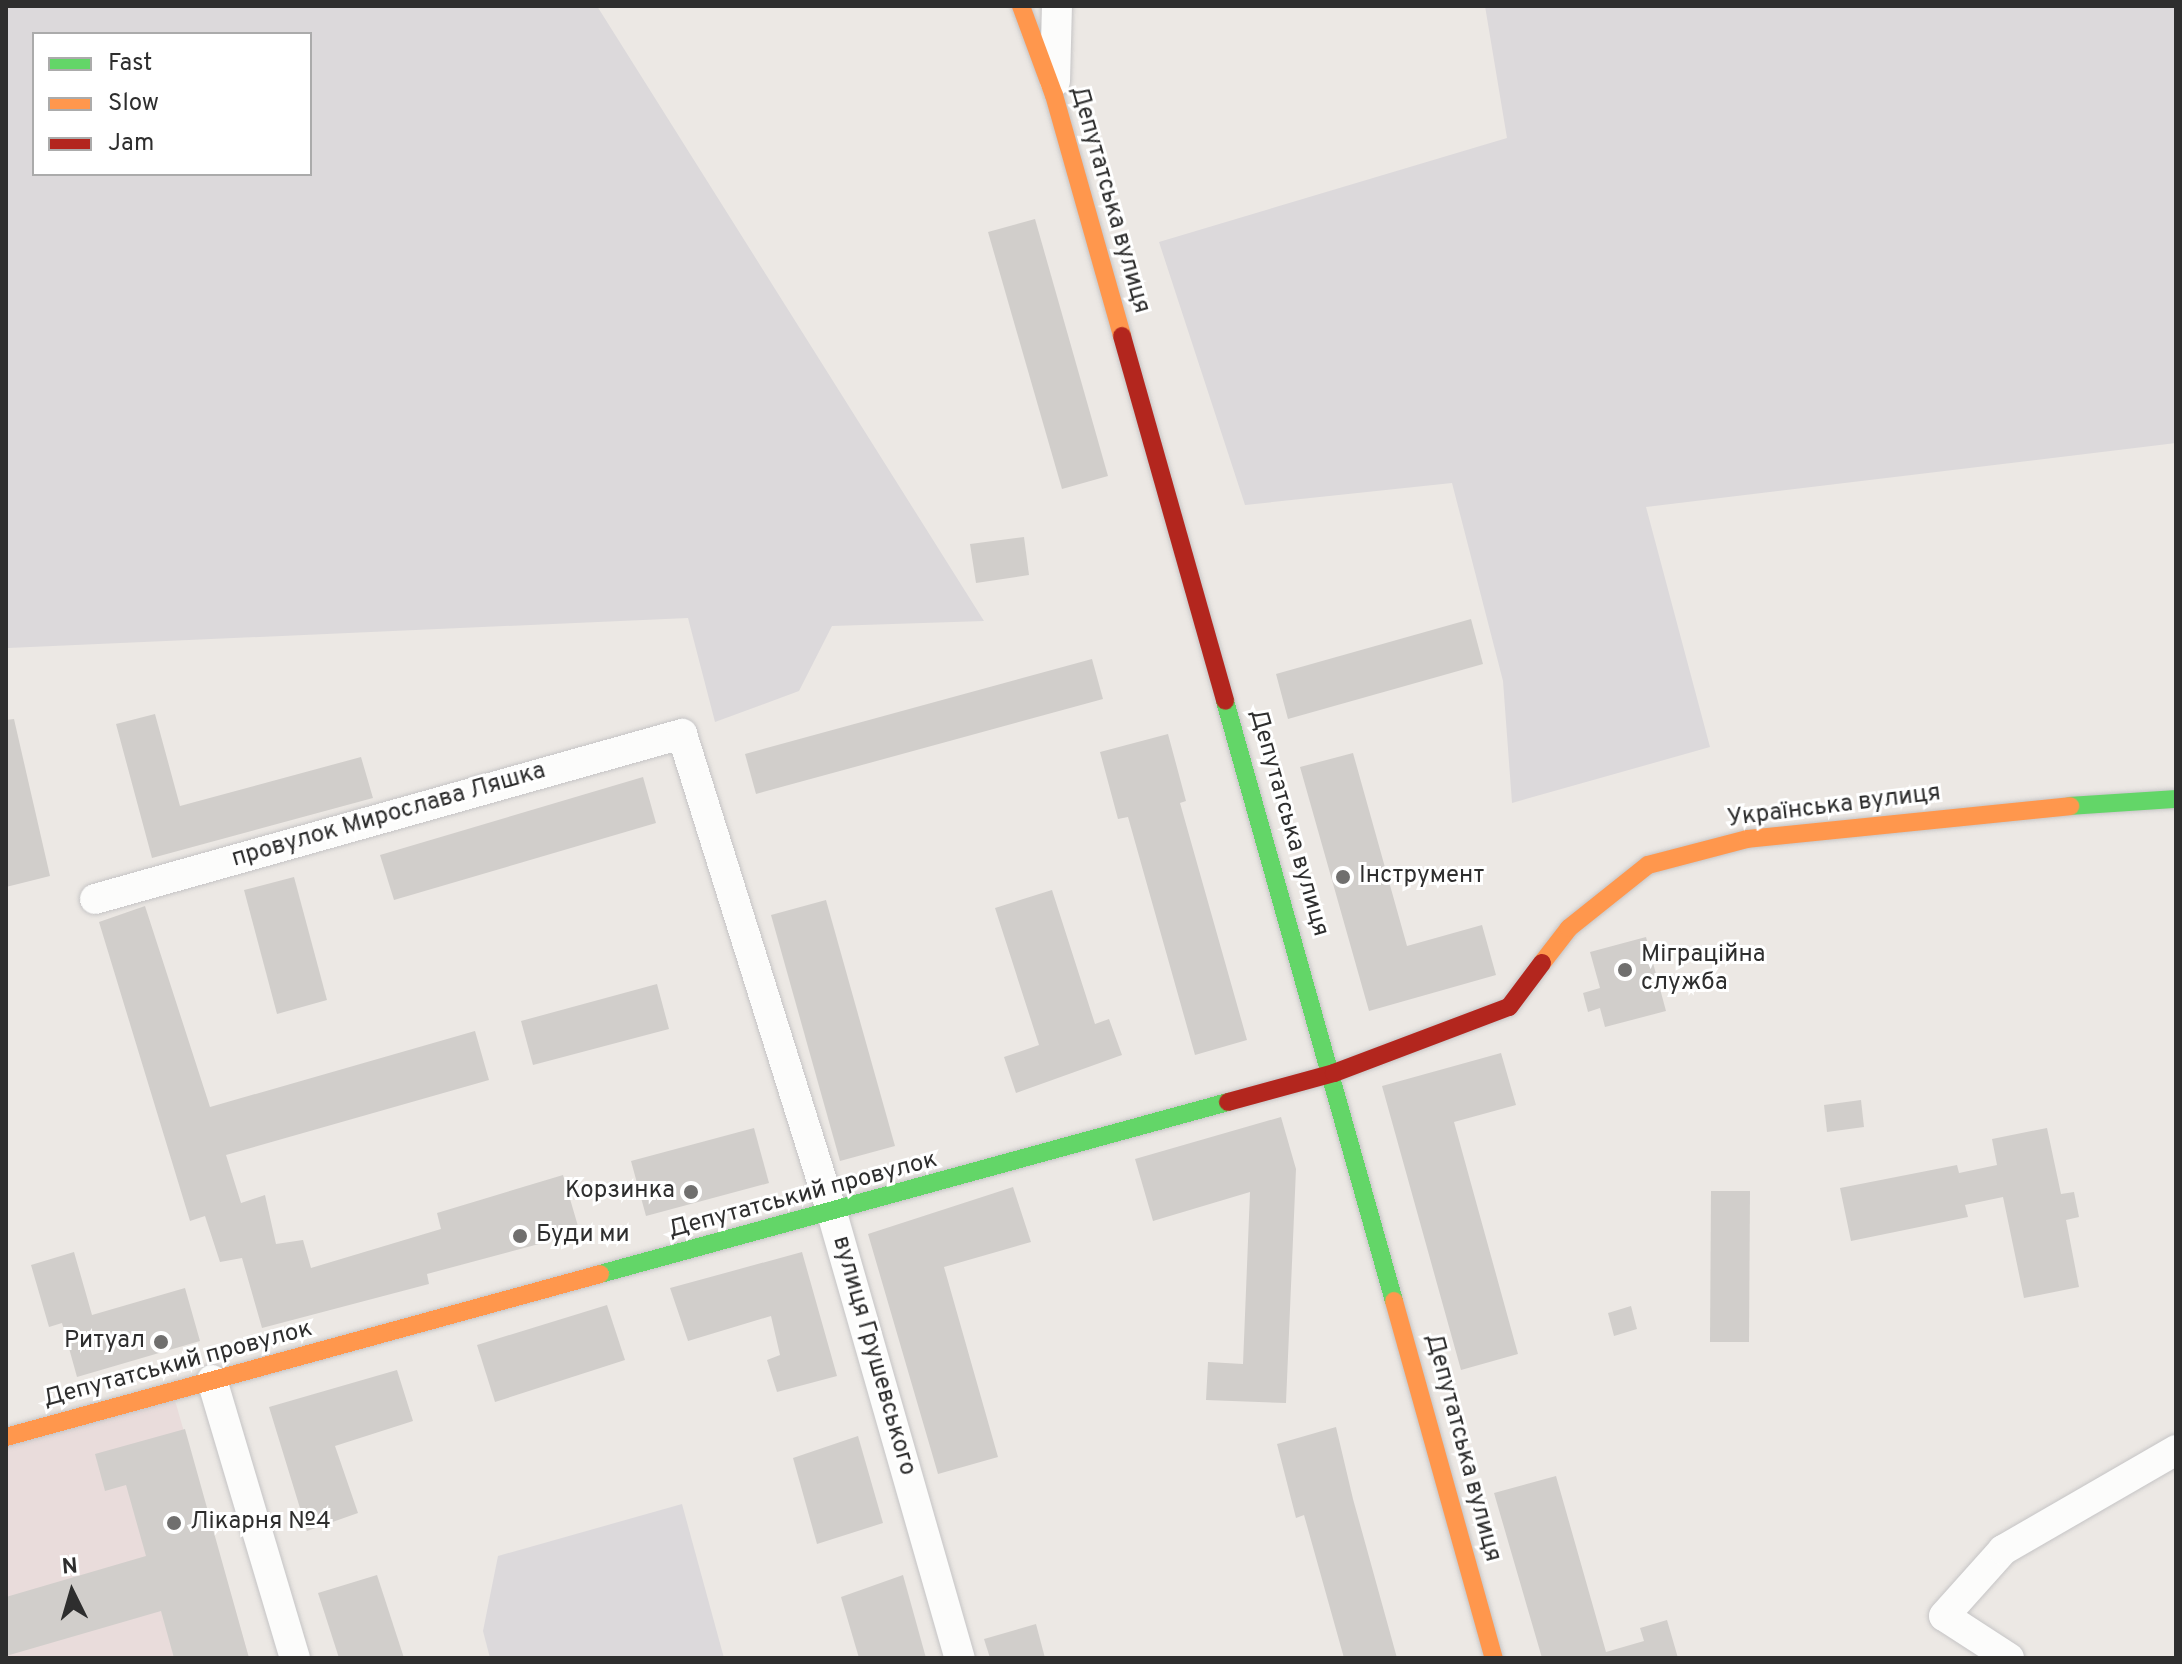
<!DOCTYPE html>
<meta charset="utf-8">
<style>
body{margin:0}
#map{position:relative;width:2182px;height:1664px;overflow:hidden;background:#ece8e4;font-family:Overpass,sans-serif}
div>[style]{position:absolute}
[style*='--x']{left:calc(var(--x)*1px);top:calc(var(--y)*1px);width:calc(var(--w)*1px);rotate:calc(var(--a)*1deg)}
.industrial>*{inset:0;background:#dcd9db}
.medical>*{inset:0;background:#e9dcdb}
.building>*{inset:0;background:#d1cecb}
.roads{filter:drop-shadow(0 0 2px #c5c4c5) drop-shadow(0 0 2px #c5c4c5)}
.street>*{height:30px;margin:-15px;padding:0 15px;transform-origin:15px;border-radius:15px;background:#fcfcfb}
.fast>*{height:18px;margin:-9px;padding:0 9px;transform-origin:9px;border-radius:9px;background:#63d668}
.slow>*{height:18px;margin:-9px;padding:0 9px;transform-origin:9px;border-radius:9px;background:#ff974d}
.jam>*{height:18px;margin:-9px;padding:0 9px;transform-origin:9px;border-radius:9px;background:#b3261e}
.dots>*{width:22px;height:22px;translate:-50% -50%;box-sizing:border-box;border:4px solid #fff;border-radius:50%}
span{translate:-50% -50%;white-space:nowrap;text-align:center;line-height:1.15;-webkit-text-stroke:6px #fff;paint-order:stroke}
.street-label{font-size:24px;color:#2e2e2e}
.poi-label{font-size:24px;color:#2e2e2e}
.left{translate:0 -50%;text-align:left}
.right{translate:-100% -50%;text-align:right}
.frame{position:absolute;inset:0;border:8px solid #2e2e2e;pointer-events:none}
.legend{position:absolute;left:32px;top:32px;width:280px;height:144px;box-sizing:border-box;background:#fff;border:2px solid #ababab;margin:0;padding:10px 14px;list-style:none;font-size:24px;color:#2e2e2e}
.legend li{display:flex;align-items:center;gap:16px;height:40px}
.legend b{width:40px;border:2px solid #ababab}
.north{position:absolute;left:32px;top:1552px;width:80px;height:80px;-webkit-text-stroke:6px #fff;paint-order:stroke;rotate:355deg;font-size:22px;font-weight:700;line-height:32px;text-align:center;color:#2e2e2e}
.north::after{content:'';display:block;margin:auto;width:28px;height:36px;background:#2e2e2e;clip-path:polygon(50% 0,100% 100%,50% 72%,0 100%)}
</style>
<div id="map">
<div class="industrial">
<div style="clip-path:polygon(evenodd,6px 6px,597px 6px,984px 621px,832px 626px,799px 691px,715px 722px,688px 618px,8px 648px,6px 6px,34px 34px,310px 34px,310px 174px,34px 174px,34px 34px)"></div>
<div style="clip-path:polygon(1485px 6px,2176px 6px,2176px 443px,1646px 507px,1710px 747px,1512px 803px,1503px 681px,1452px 483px,1245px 505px,1159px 242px,1507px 138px)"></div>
<div style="clip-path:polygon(682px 1504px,724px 1658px,490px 1658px,483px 1631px,498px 1556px)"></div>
</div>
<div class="medical">
<div style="clip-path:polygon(172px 1390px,249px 1658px,6px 1658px,6px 1437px)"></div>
</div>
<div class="building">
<div style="clip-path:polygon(1035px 219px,1108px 476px,1062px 489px,988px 232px)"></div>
<div style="clip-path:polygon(1024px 537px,1029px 575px,976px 583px,970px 544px)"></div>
<div style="clip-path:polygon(1471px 619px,1483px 664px,1288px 719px,1276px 674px)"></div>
<div style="clip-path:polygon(1092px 659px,1103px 699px,756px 794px,745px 754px)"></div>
<div style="clip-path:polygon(155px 714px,180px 806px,361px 757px,373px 798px,152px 858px,116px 724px)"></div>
<div style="clip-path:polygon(14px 719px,50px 876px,6px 887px,6px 720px)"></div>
<div style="clip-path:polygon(1168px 734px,1186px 801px,1180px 803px,1247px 1040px,1195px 1055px,1128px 817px,1118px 819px,1100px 752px)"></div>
<div style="clip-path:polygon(1353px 753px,1407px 946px,1482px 925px,1496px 975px,1369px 1011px,1300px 767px)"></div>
<div style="clip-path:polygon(643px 777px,656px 823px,394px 900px,380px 855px)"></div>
<div style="clip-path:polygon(294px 877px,327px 1000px,277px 1014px,244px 890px)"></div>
<div style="clip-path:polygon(1052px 890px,1095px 1024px,1109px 1019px,1122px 1055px,1016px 1093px,1004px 1057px,1039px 1045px,995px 908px)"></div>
<div style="clip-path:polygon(826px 900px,895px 1146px,840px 1161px,771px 915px)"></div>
<div style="clip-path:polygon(145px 906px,210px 1107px,475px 1031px,489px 1080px,226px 1155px,241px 1203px,265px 1195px,276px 1244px,303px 1240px,311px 1268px,441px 1229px,437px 1213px,563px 1175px,580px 1233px,427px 1274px,429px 1284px,262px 1328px,242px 1258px,220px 1262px,205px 1216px,190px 1221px,99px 922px)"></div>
<div style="clip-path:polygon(1646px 937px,1666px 1011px,1605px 1027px,1600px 1008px,1588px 1012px,1583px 993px,1600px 988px,1590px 952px)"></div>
<div style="clip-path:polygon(657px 984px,669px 1029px,533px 1065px,521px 1021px)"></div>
<div style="clip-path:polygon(1501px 1053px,1516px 1105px,1454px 1122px,1518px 1354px,1461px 1370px,1382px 1086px)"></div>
<div style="clip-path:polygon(1861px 1100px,1864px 1127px,1827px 1132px,1824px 1105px)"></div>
<div style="clip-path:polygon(1281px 1117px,1296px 1169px,1286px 1403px,1206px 1400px,1208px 1362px,1243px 1364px,1250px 1192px,1153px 1221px,1135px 1159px)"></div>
<div style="clip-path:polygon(754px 1128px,769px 1183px,646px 1216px,631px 1161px)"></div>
<div style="clip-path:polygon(2047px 1128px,2061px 1194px,2074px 1192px,2079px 1217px,2066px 1220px,2079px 1287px,2024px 1298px,2003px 1197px,1965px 1205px,1968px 1217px,1851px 1241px,1840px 1188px,1957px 1165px,1959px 1173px,1997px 1165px,1992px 1139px)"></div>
<div style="clip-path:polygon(1013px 1187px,1031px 1242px,944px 1267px,998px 1457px,938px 1474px,868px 1234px)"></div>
<div style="clip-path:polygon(1711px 1191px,1750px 1191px,1749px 1342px,1710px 1342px)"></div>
<div style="clip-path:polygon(74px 1252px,92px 1315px,185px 1288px,200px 1341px,77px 1377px,62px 1323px,49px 1327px,31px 1265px)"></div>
<div style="clip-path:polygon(802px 1252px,837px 1376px,777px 1392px,767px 1360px,780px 1355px,771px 1316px,688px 1341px,670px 1288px)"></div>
<div style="clip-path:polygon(607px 1305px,625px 1360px,495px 1402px,477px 1345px)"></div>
<div style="clip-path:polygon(1631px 1306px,1637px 1329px,1614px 1336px,1608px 1313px)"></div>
<div style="clip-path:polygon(397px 1370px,413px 1421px,335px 1446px,358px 1513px,307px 1531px,269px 1407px)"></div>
<div style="clip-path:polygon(1336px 1427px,1353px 1499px,1397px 1658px,1344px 1658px,1304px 1515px,1296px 1518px,1277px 1444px)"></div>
<div style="clip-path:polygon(185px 1429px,249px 1658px,174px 1658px,161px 1611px,6px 1656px,6px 1597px,146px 1556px,126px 1485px,105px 1491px,95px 1454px)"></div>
<div style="clip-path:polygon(858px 1436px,883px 1523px,817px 1544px,793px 1458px)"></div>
<div style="clip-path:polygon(1556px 1476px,1606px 1652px,1644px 1641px,1640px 1628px,1667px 1620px,1678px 1658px,1542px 1658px,1494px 1493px)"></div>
<div style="clip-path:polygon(377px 1575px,404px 1658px,339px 1658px,318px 1593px)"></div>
<div style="clip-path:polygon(903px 1575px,926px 1658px,859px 1658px,841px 1597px)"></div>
<div style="clip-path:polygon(1036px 1624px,1045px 1658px,990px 1658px,984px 1639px)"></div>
</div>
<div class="roads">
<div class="street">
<div style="--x:1055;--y:81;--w:75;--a:-88.5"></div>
<div style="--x:95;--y:899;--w:610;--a:-15.7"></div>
<div style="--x:682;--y:734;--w:502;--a:72.61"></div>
<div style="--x:832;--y:1213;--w:463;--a:74"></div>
<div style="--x:212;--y:1380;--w:290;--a:73.4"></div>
<div style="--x:2009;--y:1658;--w:77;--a:-147.1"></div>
<div style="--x:1944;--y:1616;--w:89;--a:-48.2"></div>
<div style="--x:2003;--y:1550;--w:200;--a:-30"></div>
</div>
<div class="fast">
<div style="--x:1225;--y:701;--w:623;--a:74.27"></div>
<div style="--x:2070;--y:806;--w:106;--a:-3.8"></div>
<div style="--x:600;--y:1274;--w:651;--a:-15.32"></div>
</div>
<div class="slow">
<div style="--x:1021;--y:6;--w:95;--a:69.7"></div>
<div style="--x:1054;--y:95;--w:250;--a:74.2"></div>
<div style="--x:1542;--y:963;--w:44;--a:-52.4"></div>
<div style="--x:1569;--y:928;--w:101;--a:-38.6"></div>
<div style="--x:1648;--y:865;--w:102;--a:-14.7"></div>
<div style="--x:1747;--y:839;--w:325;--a:-5.8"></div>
<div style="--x:1394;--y:1301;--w:371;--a:74.4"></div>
<div style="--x:6;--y:1437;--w:616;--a:-15.34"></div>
</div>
<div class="jam">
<div style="--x:1122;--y:336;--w:379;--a:74.2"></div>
<div style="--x:1228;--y:1102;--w:110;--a:-15.3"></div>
<div style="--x:1334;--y:1073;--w:187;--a:-20.7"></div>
<div style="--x:1509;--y:1007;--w:55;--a:-53.1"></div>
</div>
</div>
<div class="dots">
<div style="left:1343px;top:877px;background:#706f6e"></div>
<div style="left:1625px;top:970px;background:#706f6e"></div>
<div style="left:691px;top:1192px;background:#706f6e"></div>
<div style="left:520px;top:1236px;background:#706f6e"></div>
<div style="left:161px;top:1342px;background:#706f6e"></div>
<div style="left:174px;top:1523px;background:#706f6e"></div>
</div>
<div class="street-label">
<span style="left:1109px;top:200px;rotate:74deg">Депутатська вулиця</span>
<span style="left:1834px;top:807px;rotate:-7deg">Українська вулиця</span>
<span style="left:389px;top:816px;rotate:-16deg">провулок Мирослава Ляшка</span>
<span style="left:1288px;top:823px;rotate:74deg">Депутатська вулиця</span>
<span style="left:803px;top:1196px;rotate:-15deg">Депутатський провулок</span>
<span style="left:873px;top:1356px;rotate:74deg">вулиця Грушевського</span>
<span style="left:178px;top:1365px;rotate:-15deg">Депутатський провулок</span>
<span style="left:1462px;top:1448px;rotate:75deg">Депутатська вулиця</span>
</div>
<div class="poi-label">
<span class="left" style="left:1359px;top:877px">Інструмент</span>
<span class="left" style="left:1641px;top:970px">Міграційна<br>служба</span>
<span class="right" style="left:675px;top:1192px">Корзинка</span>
<span class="left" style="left:536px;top:1236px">Буди ми</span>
<span class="right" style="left:145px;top:1342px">Ритуал</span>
<span class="left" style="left:190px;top:1523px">Лікарня №4</span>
</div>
<div class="frame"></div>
<ul class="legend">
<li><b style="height:10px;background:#63d668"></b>Fast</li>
<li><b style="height:10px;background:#ff974d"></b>Slow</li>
<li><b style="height:10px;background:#b3261e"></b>Jam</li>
</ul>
<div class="north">N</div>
</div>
